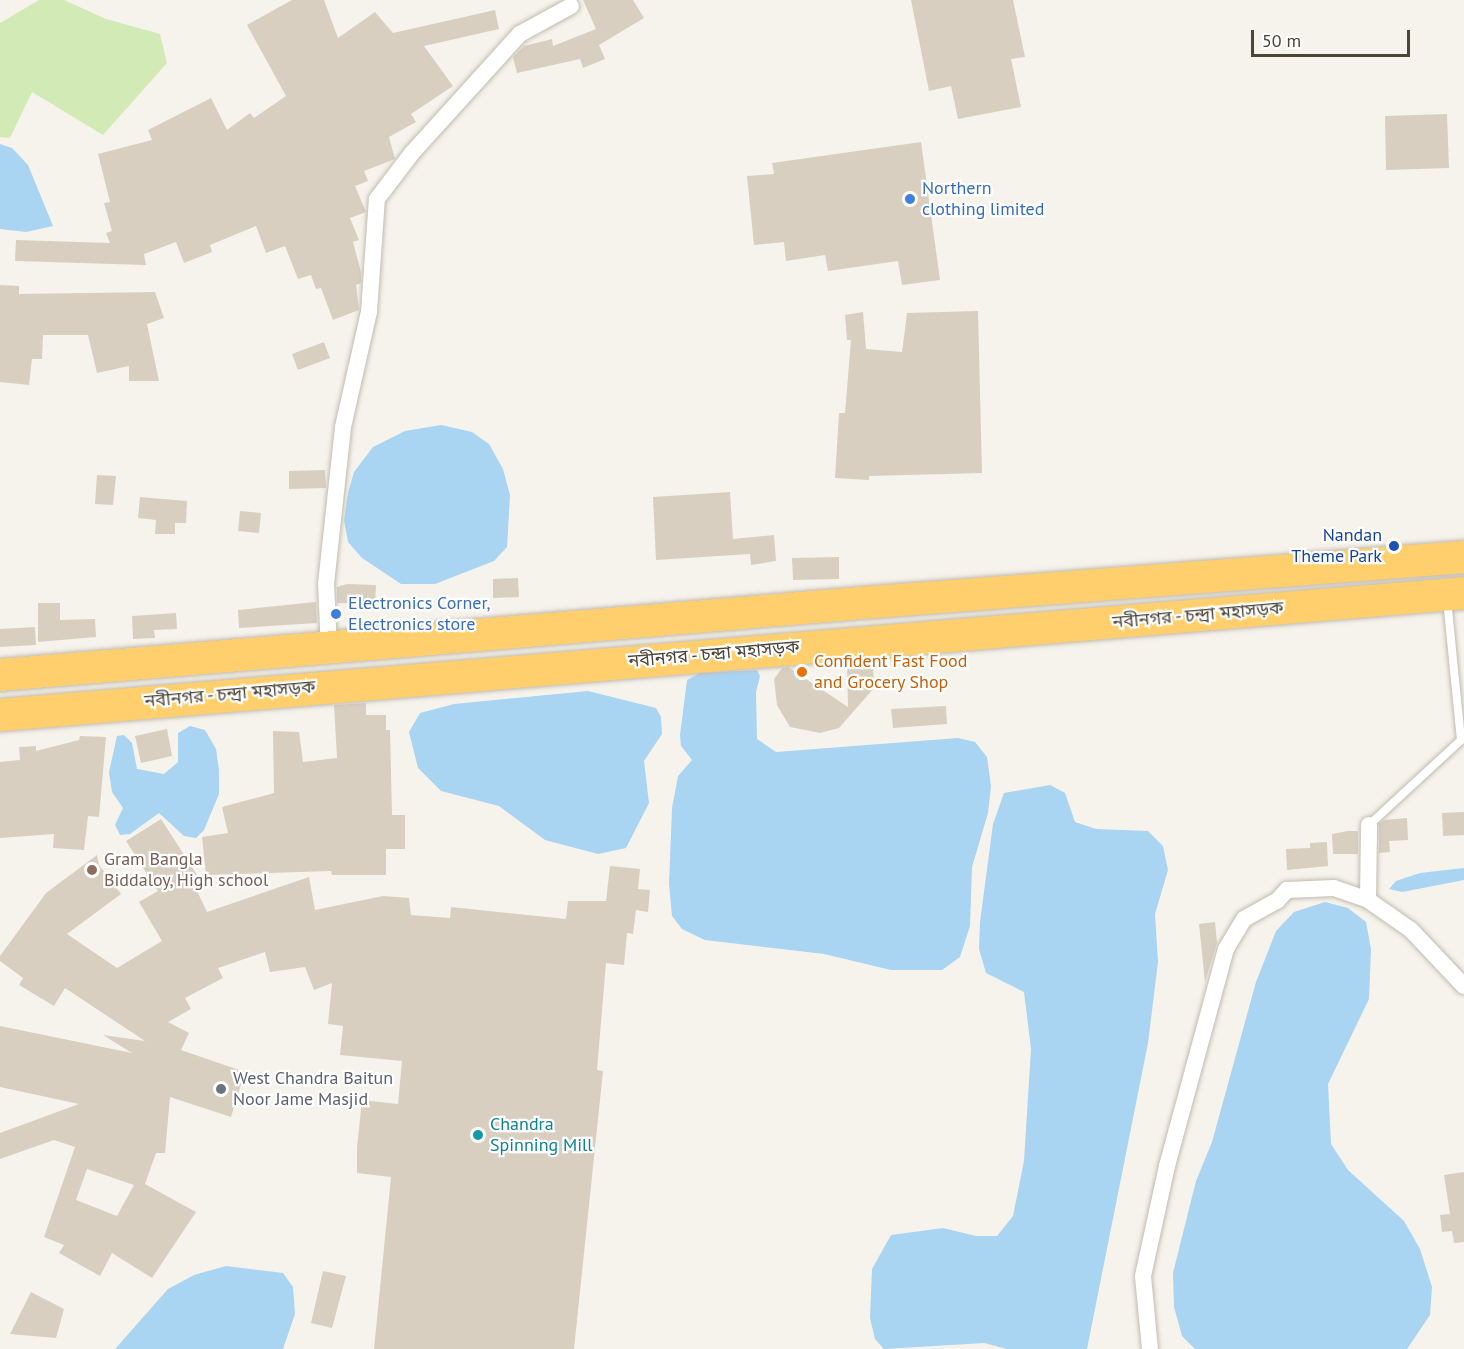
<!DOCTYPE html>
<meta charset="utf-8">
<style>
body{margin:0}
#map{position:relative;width:1464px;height:1349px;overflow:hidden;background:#f6f3ec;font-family:"PT Sans","Noto Sans Bengali",sans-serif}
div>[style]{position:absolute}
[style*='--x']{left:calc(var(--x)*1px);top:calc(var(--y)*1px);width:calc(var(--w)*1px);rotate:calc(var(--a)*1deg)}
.green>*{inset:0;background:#d2eab5}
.water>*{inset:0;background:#a9d4f2}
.building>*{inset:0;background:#d8cfc1}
.roads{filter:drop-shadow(0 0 2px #c2bbae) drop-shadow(0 0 2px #c2bbae)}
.lane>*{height:8px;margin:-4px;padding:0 4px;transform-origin:4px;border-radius:4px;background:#fff}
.street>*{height:16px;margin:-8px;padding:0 8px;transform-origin:8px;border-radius:8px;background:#fff}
.highway>*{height:32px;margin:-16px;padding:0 16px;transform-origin:16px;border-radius:16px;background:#ffcf6e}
.dots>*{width:16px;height:16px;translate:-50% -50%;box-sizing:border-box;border:3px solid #fff;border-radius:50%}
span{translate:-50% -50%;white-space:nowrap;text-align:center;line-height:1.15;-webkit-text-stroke:4.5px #fff;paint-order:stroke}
.shop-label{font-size:18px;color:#366cbe}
.left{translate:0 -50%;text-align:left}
.transit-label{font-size:18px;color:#164399}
.right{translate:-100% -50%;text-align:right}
.street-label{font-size:18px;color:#4b4439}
.food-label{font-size:18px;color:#c56008}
.education-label{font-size:18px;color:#785e54}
.worship-label{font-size:18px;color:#5b616d}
.culture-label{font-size:18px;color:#0d838f}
.scale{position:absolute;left:1251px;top:30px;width:159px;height:27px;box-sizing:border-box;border:3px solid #4b4439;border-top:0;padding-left:8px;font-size:18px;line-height:21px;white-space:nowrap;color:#4b4439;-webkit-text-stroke:4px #fff;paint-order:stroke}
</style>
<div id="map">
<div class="green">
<div style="clip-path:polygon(39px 0,64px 0,106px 19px,160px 34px,167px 63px,103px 135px,32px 92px,10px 138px,0 137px,0 23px)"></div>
</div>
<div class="water">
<div style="clip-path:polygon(0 144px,12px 148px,28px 165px,53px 226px,26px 232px,0 229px)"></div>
<div style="clip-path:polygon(441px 425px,472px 432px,489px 444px,503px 469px,510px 495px,507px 547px,494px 561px,435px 584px,401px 584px,362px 558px,348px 542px,344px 520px,348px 493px,354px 472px,373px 447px,405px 431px)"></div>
<div style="clip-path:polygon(757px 670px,760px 676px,756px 692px,757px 739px,776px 752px,958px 738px,975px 742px,987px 757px,991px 786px,988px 813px,972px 867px,970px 926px,960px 957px,942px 970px,891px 970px,824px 954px,705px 940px,682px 929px,672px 916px,669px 884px,672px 808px,678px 776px,692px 760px,681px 746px,680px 735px,687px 680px,700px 673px)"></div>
<div style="clip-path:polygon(588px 691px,656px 708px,661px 717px,662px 734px,644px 761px,649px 803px,626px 848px,598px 854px,545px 840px,499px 806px,441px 791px,418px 768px,409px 732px,420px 713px,454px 704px)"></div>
<div style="clip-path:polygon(190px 726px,205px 730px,216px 749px,219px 770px,219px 794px,204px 830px,196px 838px,184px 836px,159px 813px,130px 834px,120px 835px,115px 825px,123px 808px,112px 792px,109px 772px,117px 736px,124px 735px,132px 743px,137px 769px,164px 774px,178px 762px,178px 733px)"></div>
<div style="clip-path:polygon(1050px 785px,1065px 793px,1075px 822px,1096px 829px,1148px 831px,1163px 846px,1168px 870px,1155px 914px,1158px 962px,1148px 1043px,1087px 1349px,1007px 1349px,984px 1343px,884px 1349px,875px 1339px,870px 1318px,872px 1269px,891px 1235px,943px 1228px,976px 1236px,997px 1236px,1013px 1216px,1024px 1161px,1031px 1049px,1024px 992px,986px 973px,979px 949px,980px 922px,993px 824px,1004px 793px)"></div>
<div style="clip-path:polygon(1464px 868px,1464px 880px,1402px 892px,1389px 889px,1396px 881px,1420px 873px)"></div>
<div style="clip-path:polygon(1325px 902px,1348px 908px,1366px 922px,1371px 949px,1369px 999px,1328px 1084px,1331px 1144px,1348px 1170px,1404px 1221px,1420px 1249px,1432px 1287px,1430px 1315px,1407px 1349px,1195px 1349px,1182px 1336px,1174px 1307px,1173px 1273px,1196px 1181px,1212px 1142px,1256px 982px,1276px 931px,1294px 912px)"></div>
<div style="clip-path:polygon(226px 1266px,283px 1273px,293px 1287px,295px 1314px,283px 1349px,115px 1349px,168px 1289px,194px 1275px)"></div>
</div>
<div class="building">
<div style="clip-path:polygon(292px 0,324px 0,338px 38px,375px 12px,393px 33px,495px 10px,499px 29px,424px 46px,453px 86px,411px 114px,416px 122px,389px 137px,395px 159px,364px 171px,368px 181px,355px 186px,366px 212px,350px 218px,359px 240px,353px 242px,361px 272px,361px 283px,356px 285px,359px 310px,333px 320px,321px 288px,316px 289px,311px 275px,298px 279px,285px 246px,266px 253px,256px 226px,210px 245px,212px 252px,184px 263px,176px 242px,144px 254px,146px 265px,15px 261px,16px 240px,110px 243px,106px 233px,112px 231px,104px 203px,110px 202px,98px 154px,152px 140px,148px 130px,211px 98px,227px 130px,250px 113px,254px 118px,286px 96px,247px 25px)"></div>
<div style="clip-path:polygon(583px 0,633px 0,644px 18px,599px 45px,605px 59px,583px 68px,580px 59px,517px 73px,513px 57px,524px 46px,552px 39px,553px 46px,596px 29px)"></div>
<div style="clip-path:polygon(911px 0,1013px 0,1025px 57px,1011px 59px,1021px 107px,958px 119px,951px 86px,929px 91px)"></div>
<div style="clip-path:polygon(1447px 114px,1449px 168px,1386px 170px,1385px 116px)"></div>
<div style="clip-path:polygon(921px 142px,940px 280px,902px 285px,898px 261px,828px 271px,825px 255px,786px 261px,784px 242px,754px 245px,747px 176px,774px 174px,772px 163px)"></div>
<div style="clip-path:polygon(0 285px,19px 286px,19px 294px,155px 292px,164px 318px,147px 324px,159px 381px,129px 381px,129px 366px,97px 373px,88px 335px,43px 335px,42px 359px,32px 359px,29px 385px,0 382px)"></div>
<div style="clip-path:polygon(978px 311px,982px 473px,869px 476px,869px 480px,835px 478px,839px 413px,845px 413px,851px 340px,847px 340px,845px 315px,863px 312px,866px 349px,902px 352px,907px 313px)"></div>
<div style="clip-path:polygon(324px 342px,330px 358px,298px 370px,292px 354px)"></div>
<div style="clip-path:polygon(325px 470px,326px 488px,289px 489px,289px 471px)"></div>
<div style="clip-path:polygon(97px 475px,116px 476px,113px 505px,95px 504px)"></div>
<div style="clip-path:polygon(730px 492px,733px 539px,774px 535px,776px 561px,751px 565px,750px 554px,656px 560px,653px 497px)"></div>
<div style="clip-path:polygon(140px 497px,187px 501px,186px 523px,175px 523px,175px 534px,155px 534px,156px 520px,138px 518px)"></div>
<div style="clip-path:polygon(240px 511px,261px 513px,259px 533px,238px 531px)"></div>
<div style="clip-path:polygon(839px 557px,839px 579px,793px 580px,792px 558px)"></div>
<div style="clip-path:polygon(518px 578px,519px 597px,493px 598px,493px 579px)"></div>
<div style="clip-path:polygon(347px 584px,376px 585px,375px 604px,337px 603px,337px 587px)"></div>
<div style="clip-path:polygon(316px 602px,317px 623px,239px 628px,238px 610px)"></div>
<div style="clip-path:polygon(38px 603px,60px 603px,60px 620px,95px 619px,96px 637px,38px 642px)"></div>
<div style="clip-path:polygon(176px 613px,177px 629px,154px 630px,155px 638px,133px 639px,132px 616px)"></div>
<div style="clip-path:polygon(35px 627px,36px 645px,0 647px,0 629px)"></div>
<div style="clip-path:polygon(873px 661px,874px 688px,839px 728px,820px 733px,790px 727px,777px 705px,774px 679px,782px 668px,788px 667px,848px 707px,847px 662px)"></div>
<div style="clip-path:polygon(366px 703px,366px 715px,386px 715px,386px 730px,390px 730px,392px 815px,405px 815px,405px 849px,386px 849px,386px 875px,332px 875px,331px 871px,206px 875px,202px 837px,228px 833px,222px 807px,274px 793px,273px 731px,299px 732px,303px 762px,337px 758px,334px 705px)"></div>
<div style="clip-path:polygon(946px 706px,947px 724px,893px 728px,891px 709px)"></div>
<div style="clip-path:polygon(167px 729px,172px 756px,141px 763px,135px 736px)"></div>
<div style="clip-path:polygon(80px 736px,106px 737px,99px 817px,88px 816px,84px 850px,53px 848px,54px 834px,0 838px,0 762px,20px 760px,19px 747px,36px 746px,36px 751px,79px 740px)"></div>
<div style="clip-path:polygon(1464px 812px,1464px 835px,1443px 836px,1442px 813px)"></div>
<div style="clip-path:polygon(1407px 818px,1408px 840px,1389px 841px,1390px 852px,1379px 853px,1379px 824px,1384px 820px)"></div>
<div style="clip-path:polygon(evenodd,161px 819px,197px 875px,190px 876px,207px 912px,309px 877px,315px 910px,383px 896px,409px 898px,411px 915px,450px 918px,451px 907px,566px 919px,568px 901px,606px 901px,610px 866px,640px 869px,638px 889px,650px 890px,648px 912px,636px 910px,633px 934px,627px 933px,624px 965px,606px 963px,597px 1070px,603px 1071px,574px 1349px,374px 1349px,391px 1177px,357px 1173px,357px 1147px,362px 1100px,398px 1104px,402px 1061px,340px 1055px,343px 1026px,328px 1024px,332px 983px,314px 990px,305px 967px,270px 972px,265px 952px,218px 968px,223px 978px,185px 998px,191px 1009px,168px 1022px,189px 1033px,181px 1050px,245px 1072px,231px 1117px,170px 1097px,165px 1153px,156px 1153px,145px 1184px,196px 1212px,152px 1278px,112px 1253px,100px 1276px,59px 1253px,64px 1245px,44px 1237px,75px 1147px,54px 1140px,0 1159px,0 1133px,79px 1104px,0 1087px,0 1026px,132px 1053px,103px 1035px,145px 1041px,65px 988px,54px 1006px,19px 985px,23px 978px,0 961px,0 956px,46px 893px,97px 855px,99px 865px,121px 894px,67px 934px,117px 968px,162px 941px,139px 902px,158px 891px,126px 841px,161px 819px,87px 1169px,134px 1185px,117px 1216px,76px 1200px,87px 1169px)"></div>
<div style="clip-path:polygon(1348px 831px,1358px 831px,1358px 854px,1333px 854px,1332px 834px)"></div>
<div style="clip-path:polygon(1327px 842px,1328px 866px,1287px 870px,1286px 849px,1310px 848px,1310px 843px)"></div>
<div style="clip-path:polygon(1215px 922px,1217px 943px,1205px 982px,1199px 924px)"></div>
<div style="clip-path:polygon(1464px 1172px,1464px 1242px,1454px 1243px,1452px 1231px,1442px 1232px,1440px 1215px,1450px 1214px,1444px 1175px)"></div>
<div style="clip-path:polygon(323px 1271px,346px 1276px,332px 1328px,311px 1323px)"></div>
<div style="clip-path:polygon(31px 1292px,64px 1309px,56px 1338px,10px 1334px)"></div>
</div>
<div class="roads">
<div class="lane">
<div style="--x:1369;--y:825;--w:125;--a:-42.7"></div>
<div style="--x:1461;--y:740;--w:141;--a:-95.7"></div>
</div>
<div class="street">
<div style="--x:329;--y:649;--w:65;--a:-92.6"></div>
<div style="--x:326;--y:584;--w:158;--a:-83.8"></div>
<div style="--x:343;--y:427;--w:118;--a:-77.3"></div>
<div style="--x:369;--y:312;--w:113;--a:-86"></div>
<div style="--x:377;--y:199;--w:58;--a:-52.7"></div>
<div style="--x:412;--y:153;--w:161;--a:-47.8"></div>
<div style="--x:520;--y:34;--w:58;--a:-28.8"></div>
<div style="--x:1368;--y:900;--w:75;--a:-89.2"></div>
<div style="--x:1150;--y:1349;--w:73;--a:-95.5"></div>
<div style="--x:1143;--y:1276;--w:113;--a:-77.7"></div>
<div style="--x:1167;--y:1166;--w:225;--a:-74.8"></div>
<div style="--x:1226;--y:949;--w:35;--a:-59"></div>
<div style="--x:1244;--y:919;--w:38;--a:-29"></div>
<div style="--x:1277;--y:901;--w:15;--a:-48"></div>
<div style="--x:1287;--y:890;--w:47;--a:-2.4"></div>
<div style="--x:1334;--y:888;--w:36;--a:19"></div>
<div style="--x:1368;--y:900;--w:52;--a:34.9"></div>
<div style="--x:1411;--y:930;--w:77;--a:46.6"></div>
</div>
<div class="highway">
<div style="--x:0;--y:675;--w:864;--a:-4.78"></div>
<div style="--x:861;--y:603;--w:605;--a:-4.36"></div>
<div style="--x:0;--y:715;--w:1469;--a:-4.76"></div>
</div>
</div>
<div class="dots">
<div style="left:910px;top:199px;background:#3f7fe0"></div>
<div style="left:1394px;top:546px;background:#1a4fb4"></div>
<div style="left:336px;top:614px;background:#3f7fe0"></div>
<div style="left:802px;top:672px;background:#e8710a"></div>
<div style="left:92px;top:870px;background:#8d6e63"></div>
<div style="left:221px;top:1089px;background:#6b7280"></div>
<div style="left:478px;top:1135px;background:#0f9aa8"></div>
</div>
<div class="shop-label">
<span class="left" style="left:922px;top:199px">Northern<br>clothing limited</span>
<span class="left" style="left:348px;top:614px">Electronics Corner,<br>Electronics store</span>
</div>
<div class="transit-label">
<span class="right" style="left:1382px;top:546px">Nandan<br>Theme Park</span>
</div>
<div class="street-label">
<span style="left:1198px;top:615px;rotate:-5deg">নবীনগর - চন্দ্রা মহাসড়ক</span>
<span style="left:714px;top:654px;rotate:-5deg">নবীনগর - চন্দ্রা মহাসড়ক</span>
<span style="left:230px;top:694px;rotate:-5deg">নবীনগর - চন্দ্রা মহাসড়ক</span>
</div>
<div class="food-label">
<span class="left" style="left:814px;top:672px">Confident Fast Food<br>and Grocery Shop</span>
</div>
<div class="education-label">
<span class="left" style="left:104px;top:870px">Gram Bangla<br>Biddaloy, High school</span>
</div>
<div class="worship-label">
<span class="left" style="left:233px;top:1089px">West Chandra Baitun<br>Noor Jame Masjid</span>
</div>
<div class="culture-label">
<span class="left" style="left:490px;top:1135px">Chandra<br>Spinning Mill</span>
</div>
<div class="scale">50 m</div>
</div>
